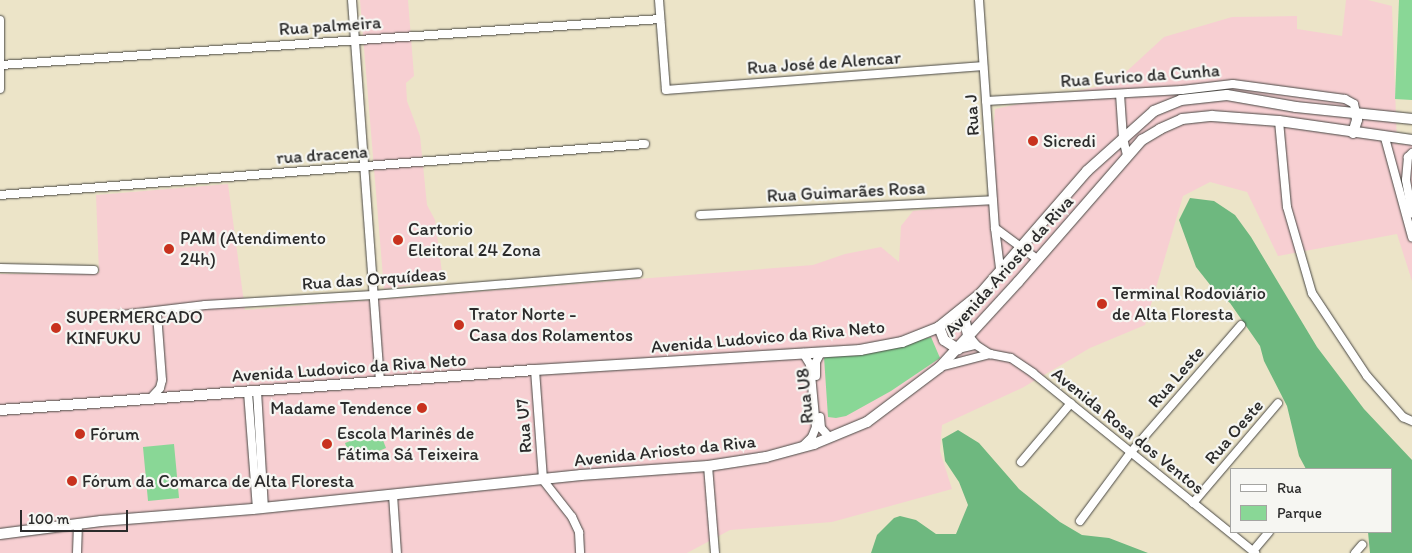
<!DOCTYPE html>
<meta charset="utf-8">
<style>
body{margin:0}
#map{position:relative;width:1412px;height:553px;overflow:hidden;background:#ece4c8;font-family:Itim,sans-serif}
div>[style]{position:absolute}
[style*='--x']{left:calc(var(--x)*1px);top:calc(var(--y)*1px);width:calc(var(--w)*1px);rotate:calc(var(--a)*1deg)}
.built>*{inset:0;background:#f7cfd2}
.green>*{inset:0;background:#89d796}
.forest>*{inset:0;background:#6eb87f}
.roads{filter:drop-shadow(0 0 1px #484743) drop-shadow(0 0 1px #484743)}
.minor>*{height:8px;margin:-4px;padding:0 4px;transform-origin:4px;border-radius:4px;background:#fff}
.tertiary>*{height:10px;margin:-5px;padding:0 5px;transform-origin:5px;border-radius:5px;background:#fff}
.dots>*{width:14px;height:14px;translate:-50% -50%;box-sizing:border-box;border:2px solid #f6f6f2;border-radius:50%}
span{translate:-50% -50%;white-space:nowrap;text-align:center;line-height:1.15;-webkit-text-stroke:4.5px #f6f6f2;paint-order:stroke}
.street-label{font-size:18px;color:#2b2b2b}
.poi-label{font-size:18px;color:#2b2b2b}
.left{translate:0 -50%;text-align:left}
.right{translate:-100% -50%;text-align:right}
.legend{position:absolute;left:1230px;top:468px;width:162px;height:65px;box-sizing:border-box;background:#f6f6f2;border:1px solid #a5a5a2;margin:0;padding:6px 9px;list-style:none;font-size:15px;color:#2b2b2b}
.legend li{display:flex;align-items:center;gap:10px;height:25px}
.legend b{width:25px;border:1px solid #a5a5a2}
.scale{position:absolute;left:20px;top:510px;width:108px;height:22px;box-sizing:border-box;border:2px solid #2b2b2b;border-top:0;padding-left:6px;font-size:15px;line-height:18px;white-space:nowrap;color:#2b2b2b;-webkit-text-stroke:4px #f6f6f2;paint-order:stroke}
</style>
<div id="map">
<div class="built">
<div style="clip-path:polygon(360px 0,408px 0,414px 76px,406px 83px,407px 101px,420px 136px,427px 205px,435px 220px,443px 280px,384px 289px)"></div>
<div style="clip-path:polygon(1346px 0,1368px 0,1392px 6px,1397px 144px,1412px 144px,1412px 281px,1397px 234px,1278px 256px,1247px 192px,1210px 182px,1183px 196px,1145px 325px,1090px 348px,1022px 388px,942px 425px,940px 451px,952px 489px,832px 522px,730px 530px,687px 553px,0 553px,0 274px,99px 273px,96px 195px,228px 184px,245px 310px,813px 265px,845px 254px,881px 247px,899px 262px,901px 226px,913px 211px,988px 203px,995px 109px,1114px 83px,1164px 37px,1232px 17px,1297px 16px,1297px 29px,1342px 36px)"></div>
</div>
<div class="green">
<div style="clip-path:polygon(1399px 0,1412px 0,1412px 100px,1395px 99px)"></div>
<div style="clip-path:polygon(931px 337px,940px 358px,891px 391px,846px 416px,836px 418px,828px 417px,824px 357px,861px 355px)"></div>
<div style="clip-path:polygon(379px 430px,386px 448px,352px 462px,345px 443px)"></div>
<div style="clip-path:polygon(174px 444px,179px 498px,148px 501px,143px 447px)"></div>
</div>
<div class="forest">
<div style="clip-path:polygon(1190px 198px,1214px 201px,1235px 215px,1251px 237px,1317px 347px,1364px 409px,1412px 460px,1412px 553px,1370px 553px,1368px 532px,1391px 532px,1391px 469px,1306px 469px,1299px 456px,1287px 406px,1264px 361px,1260px 346px,1230px 303px,1211px 286px,1196px 267px,1179px 220px)"></div>
<div style="clip-path:polygon(958px 430px,979px 443px,1019px 489px,1060px 522px,1082px 535px,1109px 538px,1148px 553px,871px 553px,877px 535px,894px 518px,900px 516px,916px 520px,936px 534px,956px 534px,968px 505px,959px 482px,945px 461px,942px 439px)"></div>
</div>
<div class="roads">
<div class="minor">
<div style="--x:352;--y:0;--w:383;--a:85.8"></div>
<div style="--x:659;--y:0;--w:90;--a:85.6"></div>
<div style="--x:666;--y:90;--w:318;--a:-4.3"></div>
<div style="--x:979;--y:0;--w:229;--a:86"></div>
<div style="--x:995;--y:228;--w:40;--a:82.9"></div>
<div style="--x:0;--y:20;--w:69;--a:90"></div>
<div style="--x:1;--y:65;--w:661;--a:-3.99"></div>
<div style="--x:1120;--y:94;--w:44;--a:86.1"></div>
<div style="--x:1123;--y:138;--w:18;--a:77"></div>
<div style="--x:986;--y:101;--w:196;--a:-3.2"></div>
<div style="--x:1182;--y:90;--w:51;--a:-6.7"></div>
<div style="--x:1233;--y:84;--w:113;--a:7.6"></div>
<div style="--x:1345;--y:99;--w:10;--a:29"></div>
<div style="--x:1354;--y:104;--w:9;--a:77"></div>
<div style="--x:1279;--y:121;--w:86;--a:84.7"></div>
<div style="--x:1287;--y:207;--w:90;--a:73.8"></div>
<div style="--x:1312;--y:293;--w:100;--a:56.5"></div>
<div style="--x:1367;--y:376;--w:55;--a:48.7"></div>
<div style="--x:1403;--y:417;--w:10;--a:24"></div>
<div style="--x:1385;--y:138;--w:103;--a:74.7"></div>
<div style="--x:1412;--y:153;--w:6;--a:135"></div>
<div style="--x:1408;--y:157;--w:23;--a:95"></div>
<div style="--x:1406;--y:180;--w:34;--a:80"></div>
<div style="--x:0;--y:195;--w:647;--a:-4.52"></div>
<div style="--x:700;--y:215;--w:293;--a:-2.9"></div>
<div style="--x:995;--y:228;--w:52;--a:36.4"></div>
<div style="--x:0;--y:268;--w:94;--a:1.2"></div>
<div style="--x:113;--y:316;--w:93;--a:-6.8"></div>
<div style="--x:205;--y:305;--w:168;--a:-3.4"></div>
<div style="--x:373;--y:295;--w:266;--a:-4.7"></div>
<div style="--x:968;--y:335;--w:13;--a:51"></div>
<div style="--x:976;--y:345;--w:17;--a:33"></div>
<div style="--x:990;--y:354;--w:21;--a:11"></div>
<div style="--x:1011;--y:358;--w:27;--a:34"></div>
<div style="--x:1033;--y:373;--w:286;--a:39"></div>
<div style="--x:958;--y:349;--w:18;--a:-13"></div>
<div style="--x:803;--y:353;--w:13;--a:58"></div>
<div style="--x:810;--y:364;--w:63;--a:84.6"></div>
<div style="--x:816;--y:427;--w:11;--a:112"></div>
<div style="--x:812;--y:437;--w:13;--a:135"></div>
<div style="--x:940;--y:367;--w:52;--a:-14.6"></div>
<div style="--x:535;--y:370;--w:110;--a:85.8"></div>
<div style="--x:543;--y:480;--w:47;--a:51.9"></div>
<div style="--x:572;--y:517;--w:17;--a:65"></div>
<div style="--x:579;--y:532;--w:21;--a:87"></div>
<div style="--x:816;--y:376;--w:14;--a:-90"></div>
<div style="--x:816;--y:362;--w:11;--a:-63"></div>
<div style="--x:257;--y:391;--w:117;--a:86.6"></div>
<div style="--x:248;--y:392;--w:116;--a:85.6"></div>
<div style="--x:151;--y:398;--w:13;--a:-48"></div>
<div style="--x:160;--y:388;--w:8;--a:-76"></div>
<div style="--x:162;--y:380;--w:67;--a:-94.3"></div>
<div style="--x:820;--y:417;--w:11;--a:85"></div>
<div style="--x:821;--y:428;--w:12;--a:48"></div>
<div style="--x:1021;--y:462;--w:77;--a:-49.7"></div>
<div style="--x:708;--y:466;--w:87;--a:85.4"></div>
<div style="--x:393;--y:495;--w:58;--a:86.1"></div>
<div style="--x:1193;--y:503;--w:131;--a:-49.6"></div>
<div style="--x:1080;--y:521;--w:86;--a:-53.5"></div>
<div style="--x:1131;--y:452;--w:168;--a:-49.1"></div>
<div style="--x:1253;--y:551;--w:25;--a:-50"></div>
<div style="--x:77;--y:553;--w:28;--a:-88"></div>
<div style="--x:1355;--y:553;--w:11;--a:-49"></div>
</div>
<div class="tertiary">
<div style="--x:1353;--y:133;--w:14;--a:-73"></div>
<div style="--x:1357;--y:120;--w:7;--a:-98"></div>
<div style="--x:957;--y:313;--w:12;--a:48"></div>
<div style="--x:965;--y:322;--w:13;--a:77"></div>
<div style="--x:939;--y:327;--w:14;--a:69"></div>
<div style="--x:944;--y:340;--w:17;--a:33"></div>
<div style="--x:0;--y:410;--w:536;--a:-4.28"></div>
<div style="--x:535;--y:370;--w:326;--a:-3.5"></div>
<div style="--x:860;--y:350;--w:43;--a:-10.8"></div>
<div style="--x:902;--y:342;--w:40;--a:-22"></div>
<div style="--x:939;--y:327;--w:54;--a:-39"></div>
<div style="--x:981;--y:293;--w:162;--a:-49"></div>
<div style="--x:1087;--y:171;--w:90;--a:-41.8"></div>
<div style="--x:1154;--y:111;--w:29;--a:-22"></div>
<div style="--x:1181;--y:100;--w:46;--a:-6.2"></div>
<div style="--x:1227;--y:95;--w:70;--a:9.9"></div>
<div style="--x:1296;--y:107;--w:117;--a:5.9"></div>
<div style="--x:0;--y:534;--w:102;--a:-7.3"></div>
<div style="--x:101;--y:521;--w:152;--a:-4.5"></div>
<div style="--x:253;--y:509;--w:330;--a:-5.9"></div>
<div style="--x:581;--y:475;--w:127;--a:-4.1"></div>
<div style="--x:708;--y:466;--w:59;--a:-8.8"></div>
<div style="--x:766;--y:457;--w:50;--a:-15.2"></div>
<div style="--x:814;--y:444;--w:57;--a:-22.5"></div>
<div style="--x:867;--y:422;--w:91;--a:-37"></div>
<div style="--x:940;--y:367;--w:115;--a:-47.5"></div>
<div style="--x:1018;--y:282;--w:189;--a:-48.9"></div>
<div style="--x:1142;--y:140;--w:21;--a:-31"></div>
<div style="--x:1160;--y:129;--w:24;--a:-24"></div>
<div style="--x:1182;--y:119;--w:30;--a:-6"></div>
<div style="--x:1212;--y:116;--w:67;--a:4.3"></div>
<div style="--x:1279;--y:121;--w:134;--a:8.1"></div>
</div>
</div>
<div class="dots">
<div style="left:1033px;top:141px;background:#c8321e"></div>
<div style="left:398px;top:240px;background:#c8321e"></div>
<div style="left:169px;top:249px;background:#c8321e"></div>
<div style="left:1102px;top:304px;background:#c8321e"></div>
<div style="left:459px;top:325px;background:#c8321e"></div>
<div style="left:56px;top:328px;background:#c8321e"></div>
<div style="left:422px;top:408px;background:#c8321e"></div>
<div style="left:80px;top:434px;background:#c8321e"></div>
<div style="left:327px;top:444px;background:#c8321e"></div>
<div style="left:72px;top:481px;background:#c8321e"></div>
</div>
<div class="street-label">
<span style="left:330px;top:26px;rotate:-4deg">Rua palmeira</span>
<span style="left:824px;top:63px;rotate:-4deg">Rua José de Alencar</span>
<span style="left:1140px;top:76px;rotate:-4deg">Rua Eurico da Cunha</span>
<span style="left:972px;top:115px;rotate:-94deg">Rua J</span>
<span style="left:322px;top:155px;rotate:-4deg">rua dracena</span>
<span style="left:846px;top:192px;rotate:-3deg">Rua Guimarães Rosa</span>
<span style="left:1009px;top:266px;rotate:-48deg">Avenida Ariosto da Riva</span>
<span style="left:374px;top:279px;rotate:-4deg">Rua das Orquídeas</span>
<span style="left:768px;top:337px;rotate:-5deg">Avenida Ludovico da Riva Neto</span>
<span style="left:349px;top:368px;rotate:-4deg">Avenida Ludovico da Riva Neto</span>
<span style="left:1176px;top:377px;rotate:-49deg">Rua Leste</span>
<span style="left:805px;top:396px;rotate:-95deg">Rua U8</span>
<span style="left:524px;top:426px;rotate:-94deg">Rua U7</span>
<span style="left:1128px;top:431px;rotate:39deg">Avenida Rosa dos Ventos</span>
<span style="left:1234px;top:432px;rotate:-49deg">Rua Oeste</span>
<span style="left:665px;top:451px;rotate:-6deg">Avenida Ariosto da Riva</span>
</div>
<div class="poi-label">
<span class="left" style="left:1043px;top:141px">Sicredi</span>
<span class="left" style="left:408px;top:240px">Cartorio<br>Eleitoral 24 Zona</span>
<span class="left" style="left:180px;top:249px">PAM (Atendimento<br>24h)</span>
<span class="left" style="left:1112px;top:304px">Terminal Rodoviário<br>de Alta Floresta</span>
<span class="left" style="left:469px;top:325px">Trator Norte -<br>Casa dos Rolamentos</span>
<span class="left" style="left:66px;top:328px">SUPERMERCADO<br>KINFUKU</span>
<span class="right" style="left:412px;top:408px">Madame Tendence</span>
<span class="left" style="left:90px;top:434px">Fórum</span>
<span class="left" style="left:337px;top:444px">Escola Marinês de<br>Fátima Sá Teixeira</span>
<span class="left" style="left:82px;top:481px">Fórum da Comarca de Alta Floresta</span>
</div>
<ul class="legend">
<li><b style="height:6px;background:#fff"></b>Rua</li>
<li><b style="height:14px;background:#89d796"></b>Parque</li>
</ul>
<div class="scale">100 m</div>
</div>
